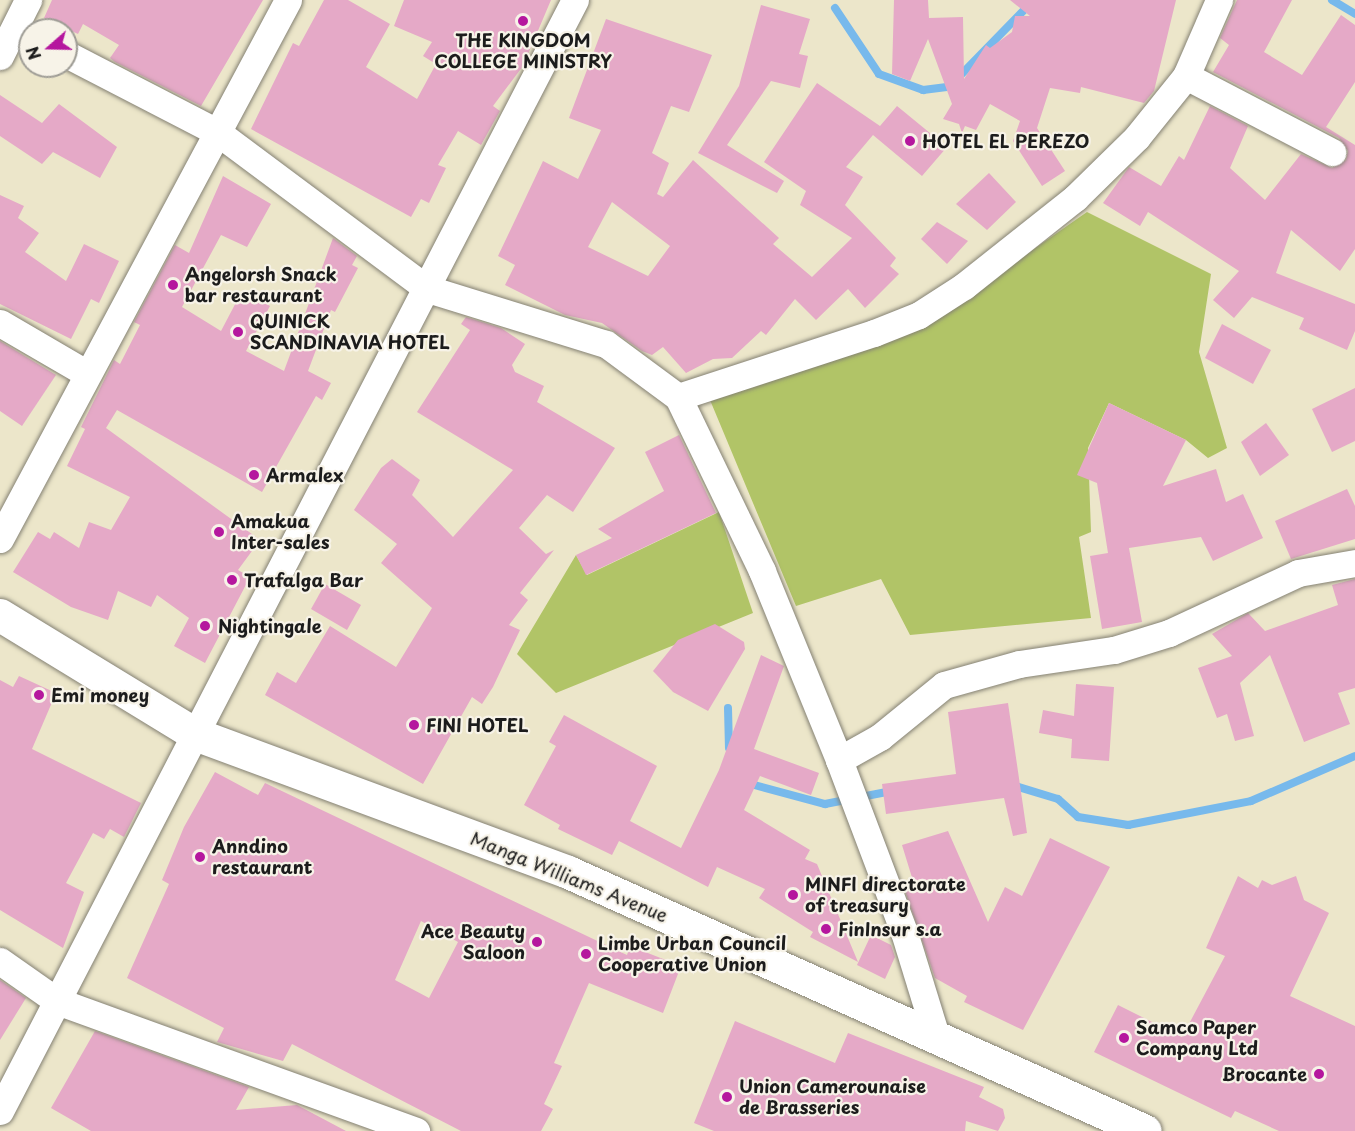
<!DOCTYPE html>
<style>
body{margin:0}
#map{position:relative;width:1355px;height:1131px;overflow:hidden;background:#ece6ca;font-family:"Playpen Sans",sans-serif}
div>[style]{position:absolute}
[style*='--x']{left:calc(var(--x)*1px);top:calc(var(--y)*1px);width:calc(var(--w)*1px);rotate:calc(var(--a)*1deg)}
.green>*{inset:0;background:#b1c467}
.stream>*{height:8px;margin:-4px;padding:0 4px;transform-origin:4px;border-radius:4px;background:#77b9ec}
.building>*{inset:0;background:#e5a9c7}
.roads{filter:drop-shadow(0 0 2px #848173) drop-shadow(0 0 2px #848173)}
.minor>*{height:27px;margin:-13.5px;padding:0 13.5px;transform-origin:13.5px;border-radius:13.5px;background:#fff}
.secondary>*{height:33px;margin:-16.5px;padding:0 16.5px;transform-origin:16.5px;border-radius:16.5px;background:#fff}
.dots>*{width:16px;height:16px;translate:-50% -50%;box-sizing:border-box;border:3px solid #f7f3e8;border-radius:50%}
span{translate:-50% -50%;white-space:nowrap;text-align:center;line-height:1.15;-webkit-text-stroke:4.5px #f7f3e8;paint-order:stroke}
.poi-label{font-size:18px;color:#1c1c1c;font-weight:700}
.left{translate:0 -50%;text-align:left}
.right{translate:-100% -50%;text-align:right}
.street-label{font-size:18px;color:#1c1c1c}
.north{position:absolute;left:18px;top:18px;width:60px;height:60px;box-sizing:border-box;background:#f7f3e8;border:2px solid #9f9d96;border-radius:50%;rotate:250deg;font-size:16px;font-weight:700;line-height:24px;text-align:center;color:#1c1c1c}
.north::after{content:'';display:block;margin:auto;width:21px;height:27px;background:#b5179e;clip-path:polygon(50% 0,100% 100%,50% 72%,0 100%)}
</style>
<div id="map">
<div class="green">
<div style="clip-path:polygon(1087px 212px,1211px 274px,1199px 352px,1227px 448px,1208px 458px,1186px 440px,1109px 403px,1088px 448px,1091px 532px,1079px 537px,1091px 618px,910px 635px,881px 579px,796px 606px,710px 400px,922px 327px)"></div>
<div style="clip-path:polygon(719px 512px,753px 613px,556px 693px,517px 654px,576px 555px,587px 575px)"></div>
</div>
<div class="stream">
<div style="--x:1332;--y:0;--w:27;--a:31"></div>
<div style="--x:835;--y:8;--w:79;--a:56.3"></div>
<div style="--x:879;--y:74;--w:47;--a:20"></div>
<div style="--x:923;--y:90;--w:26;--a:-7"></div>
<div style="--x:949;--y:87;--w:122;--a:-45.7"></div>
<div style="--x:728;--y:708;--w:40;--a:88.6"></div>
<div style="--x:747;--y:783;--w:81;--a:15.1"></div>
<div style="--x:825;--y:804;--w:68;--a:-11"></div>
<div style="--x:1012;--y:785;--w:48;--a:16.9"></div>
<div style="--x:1058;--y:799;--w:27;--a:42"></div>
<div style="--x:1078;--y:817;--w:51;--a:9.1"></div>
<div style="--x:1128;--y:825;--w:125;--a:-11"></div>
<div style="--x:1251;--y:801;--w:113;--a:-23.4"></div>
</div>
<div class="building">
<div style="clip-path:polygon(52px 0,263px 0,201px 106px,115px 62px,110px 58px,119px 45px,83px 24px,78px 34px,44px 18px)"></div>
<div style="clip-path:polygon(324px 0,348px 0,390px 24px,366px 67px,417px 99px,436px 64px,423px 56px,432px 42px,394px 26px,404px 0,551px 0,523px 66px,493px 106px,500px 111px,481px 145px,458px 131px,438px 165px,446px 168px,429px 203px,421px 199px,411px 217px,251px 129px,293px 43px,299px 46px)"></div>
<div style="clip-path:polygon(894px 0,928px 0,929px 18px,963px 17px,964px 79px,986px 45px,990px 48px,1012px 32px,1015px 16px,1030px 16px,1010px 0,1176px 0,1154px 91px,1144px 103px,1081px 87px,1080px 93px,1050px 88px,1037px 128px,1065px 171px,1042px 186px,1013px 141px,1020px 121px,990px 104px,976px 130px,965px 126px,962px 133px,959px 124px,943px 119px,952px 104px,928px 39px,910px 81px,892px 74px)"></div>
<div style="clip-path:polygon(1237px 0,1292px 0,1264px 52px,1302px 75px,1341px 15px,1355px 25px,1355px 82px,1326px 127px,1355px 145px,1355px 249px,1340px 271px,1291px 230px,1276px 273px,1355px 304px,1355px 331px,1347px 350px,1299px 329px,1304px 318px,1252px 297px,1234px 318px,1213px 300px,1239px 271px,1148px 212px,1140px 226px,1103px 203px,1129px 167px,1161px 186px,1179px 156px,1184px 160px,1210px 106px,1248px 126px,1230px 168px,1265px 200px,1301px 154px,1332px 168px,1346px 160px,1348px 151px,1339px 138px,1213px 72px,1229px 45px,1220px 38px)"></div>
<div style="clip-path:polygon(761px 5px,810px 19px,799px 54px,808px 56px,800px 88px,771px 81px,727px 145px,784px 181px,777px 193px,698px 153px,739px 86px)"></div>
<div style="clip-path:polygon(evenodd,606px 19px,712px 55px,689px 112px,671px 106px,652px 153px,669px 163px,657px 194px,663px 197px,693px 160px,779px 238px,773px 244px,812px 277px,852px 238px,800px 205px,806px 191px,764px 162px,817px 83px,880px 126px,897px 106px,947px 147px,922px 176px,873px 135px,846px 167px,863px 177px,845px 205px,896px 258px,890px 266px,899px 274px,865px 308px,848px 289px,816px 320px,795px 299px,766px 335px,761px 331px,732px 358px,713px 359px,686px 373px,663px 347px,652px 355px,642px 351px,602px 323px,565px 315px,505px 285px,515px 265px,498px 256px,543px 161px,578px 179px,601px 130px,569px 118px,606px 19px,612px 202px,670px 246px,648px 276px,588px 247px,612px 202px)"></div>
<div style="clip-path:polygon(0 95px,42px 123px,59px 104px,117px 147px,100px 178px,53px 152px,42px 164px,0 136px)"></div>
<div style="clip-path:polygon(989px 173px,1016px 202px,987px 230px,956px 204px)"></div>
<div style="clip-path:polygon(223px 176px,271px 204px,247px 247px,221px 235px,182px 307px,221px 331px,242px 291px,270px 306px,246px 351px,284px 371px,333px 238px,357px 256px,352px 265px,358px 268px,335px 312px,331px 310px,308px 371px,331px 383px,322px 400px,316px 396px,262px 492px,117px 410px,106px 428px,260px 540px,238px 570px,250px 577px,205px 663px,174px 646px,189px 618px,157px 595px,151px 607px,118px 591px,108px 620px,71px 607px,13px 572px,38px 532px,50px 539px,54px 532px,79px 548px,89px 522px,111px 530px,130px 497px,67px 466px,85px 429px,81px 427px,114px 360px,120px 364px,140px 325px,134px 322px,175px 245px,189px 253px)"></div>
<div style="clip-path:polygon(0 195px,24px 206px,18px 218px,39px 233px,25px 252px,66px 281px,84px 244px,119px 261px,99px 303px,91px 299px,71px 339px,0 304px)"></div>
<div style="clip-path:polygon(937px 222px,968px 241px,947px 264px,921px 239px)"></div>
<div style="clip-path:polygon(466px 317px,501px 328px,525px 344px,512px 365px,515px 372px,544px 386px,537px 402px,615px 448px,573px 512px,547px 495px,519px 528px,546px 554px,554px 550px,520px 593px,528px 600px,509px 625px,520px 630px,493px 687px,482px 704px,472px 697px,423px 784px,265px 695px,277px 672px,296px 683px,330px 626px,396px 667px,432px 608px,381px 563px,397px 544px,354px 510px,381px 468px,392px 459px,420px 480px,412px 495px,453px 537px,513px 470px,417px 412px,470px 330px,461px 324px)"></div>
<div style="clip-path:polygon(1222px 324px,1271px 350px,1253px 384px,1205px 358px)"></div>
<div style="clip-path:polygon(0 341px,56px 375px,22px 426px,0 411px)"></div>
<div style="clip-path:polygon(1355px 388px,1355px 441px,1332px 452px,1312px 409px)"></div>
<div style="clip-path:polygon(1109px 403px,1186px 440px,1163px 486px,1216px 469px,1226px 502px,1243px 494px,1263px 538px,1213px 561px,1201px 537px,1129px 548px,1142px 622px,1102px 629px,1090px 556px,1108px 553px,1097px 483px,1077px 475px)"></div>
<div style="clip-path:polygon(1266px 423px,1289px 455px,1260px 476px,1241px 442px)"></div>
<div style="clip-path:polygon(679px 435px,716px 513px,586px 575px,576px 555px,612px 538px,598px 529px,664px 491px,645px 452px)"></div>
<div style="clip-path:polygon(1347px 489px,1355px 506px,1355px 539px,1291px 559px,1275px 521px)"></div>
<div style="clip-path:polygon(1355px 579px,1355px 688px,1338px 693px,1350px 724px,1304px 742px,1270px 655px,1240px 683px,1254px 736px,1235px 741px,1227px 714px,1217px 718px,1198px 668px,1232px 656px,1212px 634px,1248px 613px,1265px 631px,1338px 605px,1332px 585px)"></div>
<div style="clip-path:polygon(325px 584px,361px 605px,347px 630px,311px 609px)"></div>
<div style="clip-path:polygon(715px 624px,744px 642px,745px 649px,708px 711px,673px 692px,653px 671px,678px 640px)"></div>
<div style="clip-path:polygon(761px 655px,784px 666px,754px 749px,819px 773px,811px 795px,760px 776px,744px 810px,810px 850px,805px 859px,817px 864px,858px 962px,810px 937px,813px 932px,759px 898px,765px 889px,717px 867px,708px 887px,619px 841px,612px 855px,558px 829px,560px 825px,524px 805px,556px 746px,549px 742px,564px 715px,657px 766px,630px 821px,681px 848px,719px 770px)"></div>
<div style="clip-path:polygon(19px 676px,56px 693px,32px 749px,141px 803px,124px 837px,110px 829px,104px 839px,93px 833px,66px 883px,84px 892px,63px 948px,0 910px,0 680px,13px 687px)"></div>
<div style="clip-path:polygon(1076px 684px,1114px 687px,1109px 761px,1071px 758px,1072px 739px,1039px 733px,1043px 710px,1074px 716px)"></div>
<div style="clip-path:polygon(1008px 703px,1027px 833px,1013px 836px,1004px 798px,886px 814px,882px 784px,956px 774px,948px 712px)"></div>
<div style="clip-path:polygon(evenodd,215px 772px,258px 795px,265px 783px,627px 955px,630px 946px,681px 966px,663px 1013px,589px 983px,554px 1063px,562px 1066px,544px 1104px,553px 1109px,541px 1131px,461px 1131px,292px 1044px,283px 1061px,217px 1042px,224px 1028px,127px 978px,169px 884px,162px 880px,184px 827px,215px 772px,421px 921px,458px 942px,429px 998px,395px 980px,421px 921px)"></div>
<div style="clip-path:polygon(948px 831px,988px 922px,1005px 887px,1022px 896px,1050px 838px,1110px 867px,1023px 1030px,964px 1002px,967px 996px,935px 978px,904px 888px,914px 884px,902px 845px)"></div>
<div style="clip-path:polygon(1238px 876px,1258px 888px,1262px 880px,1272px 885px,1296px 876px,1304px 900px,1329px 913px,1290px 996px,1355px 1026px,1355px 1131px,1279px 1131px,1235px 1111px,1231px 1118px,1094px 1052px,1118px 1005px,1182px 1037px,1225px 956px,1206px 948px)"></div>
<div style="clip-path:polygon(871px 935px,891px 945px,895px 957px,885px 979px,857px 965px)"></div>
<div style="clip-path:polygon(0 980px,26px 998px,0 1040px)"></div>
<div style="clip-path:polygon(735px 1021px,835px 1063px,848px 1033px,984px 1087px,979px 1097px,1003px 1109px,1005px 1118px,998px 1131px,966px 1121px,965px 1131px,714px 1131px,694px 1123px)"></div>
<div style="clip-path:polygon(95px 1031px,249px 1087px,236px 1110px,297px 1105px,346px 1131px,91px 1131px,51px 1108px)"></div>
</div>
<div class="roads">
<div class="minor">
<div style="--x:66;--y:54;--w:170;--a:27.3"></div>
<div style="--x:217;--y:132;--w:263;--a:36.7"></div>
<div style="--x:428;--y:289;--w:186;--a:17.2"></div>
<div style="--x:606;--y:344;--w:89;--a:36.4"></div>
<div style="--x:678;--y:397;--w:193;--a:64.2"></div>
<div style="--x:762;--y:571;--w:204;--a:67.8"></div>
<div style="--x:839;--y:760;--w:184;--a:69.3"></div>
<div style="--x:904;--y:932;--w:109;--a:72.9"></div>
<div style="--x:0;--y:56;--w:63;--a:-63.4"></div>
<div style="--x:1186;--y:76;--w:165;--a:27.5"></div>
<div style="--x:0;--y:323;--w:99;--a:30.2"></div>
<div style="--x:678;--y:397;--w:206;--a:-18.1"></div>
<div style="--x:874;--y:333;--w:48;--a:-21.8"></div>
<div style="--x:919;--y:315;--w:54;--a:-32.8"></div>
<div style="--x:964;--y:286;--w:142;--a:-38.4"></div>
<div style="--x:1075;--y:198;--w:87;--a:-44.5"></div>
<div style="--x:1137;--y:137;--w:78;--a:-51.2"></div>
<div style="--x:1186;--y:76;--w:83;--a:-66.5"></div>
<div style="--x:0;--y:539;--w:611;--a:-61.88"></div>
<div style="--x:839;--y:760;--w:47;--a:-29.3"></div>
<div style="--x:880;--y:737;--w:82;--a:-39.1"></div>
<div style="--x:944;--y:685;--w:78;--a:-15.6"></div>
<div style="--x:1019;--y:664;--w:96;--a:-8.4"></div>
<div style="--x:1114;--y:650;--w:58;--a:-17.2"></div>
<div style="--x:1169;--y:633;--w:142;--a:-24.9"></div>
<div style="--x:1298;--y:573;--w:58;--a:-10"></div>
<div style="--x:0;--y:961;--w:70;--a:35.1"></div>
<div style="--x:57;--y:1001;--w:382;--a:19.9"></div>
<div style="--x:0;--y:1111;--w:1251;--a:-62.64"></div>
</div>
<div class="secondary">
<div style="--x:0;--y:615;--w:228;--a:31.4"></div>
<div style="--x:195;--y:734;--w:398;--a:20.3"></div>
<div style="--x:568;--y:872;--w:632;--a:24.17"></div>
</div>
</div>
<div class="dots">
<div style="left:523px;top:21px;background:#b5179e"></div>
<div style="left:910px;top:141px;background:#b5179e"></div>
<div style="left:173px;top:285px;background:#b5179e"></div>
<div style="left:238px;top:332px;background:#b5179e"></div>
<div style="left:254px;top:475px;background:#b5179e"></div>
<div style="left:219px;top:532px;background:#b5179e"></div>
<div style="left:232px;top:580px;background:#b5179e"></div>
<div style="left:205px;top:626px;background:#b5179e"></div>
<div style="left:39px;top:695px;background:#b5179e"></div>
<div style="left:414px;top:725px;background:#b5179e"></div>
<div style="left:200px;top:857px;background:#b5179e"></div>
<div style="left:793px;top:895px;background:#b5179e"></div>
<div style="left:826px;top:929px;background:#b5179e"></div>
<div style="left:537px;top:942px;background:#b5179e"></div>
<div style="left:586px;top:954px;background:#b5179e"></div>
<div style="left:1124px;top:1038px;background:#b5179e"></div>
<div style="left:1319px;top:1074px;background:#b5179e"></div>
<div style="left:727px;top:1097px;background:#b5179e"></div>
</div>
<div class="poi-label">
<span style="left:523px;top:51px">THE KINGDOM<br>COLLEGE MINISTRY</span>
<span class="left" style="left:922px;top:141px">HOTEL EL PEREZO</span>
<span class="left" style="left:185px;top:285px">Angelorsh Snack<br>bar restaurant</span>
<span class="left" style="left:250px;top:332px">QUINICK<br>SCANDINAVIA HOTEL</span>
<span class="left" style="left:266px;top:475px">Armalex</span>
<span class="left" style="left:231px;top:532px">Amakua<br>Inter-sales</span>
<span class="left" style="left:244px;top:580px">Trafalga Bar</span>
<span class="left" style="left:218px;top:626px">Nightingale</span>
<span class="left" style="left:51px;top:695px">Emi money</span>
<span class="left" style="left:426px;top:725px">FINI HOTEL</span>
<span class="left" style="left:212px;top:857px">Anndino<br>restaurant</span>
<span class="left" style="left:805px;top:895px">MINFI directorate<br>of treasury</span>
<span class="left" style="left:838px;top:929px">FinInsur s.a</span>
<span class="right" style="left:525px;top:942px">Ace Beauty<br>Saloon</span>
<span class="left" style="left:598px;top:954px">Limbe Urban Council<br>Cooperative Union</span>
<span class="left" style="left:1136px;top:1038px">Samco Paper<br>Company Ltd</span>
<span class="right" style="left:1307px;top:1074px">Brocante</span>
<span class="left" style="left:739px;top:1097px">Union Camerounaise<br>de Brasseries</span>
</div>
<div class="street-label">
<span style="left:569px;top:877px;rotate:22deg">Manga Williams Avenue</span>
</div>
<div class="north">N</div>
</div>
